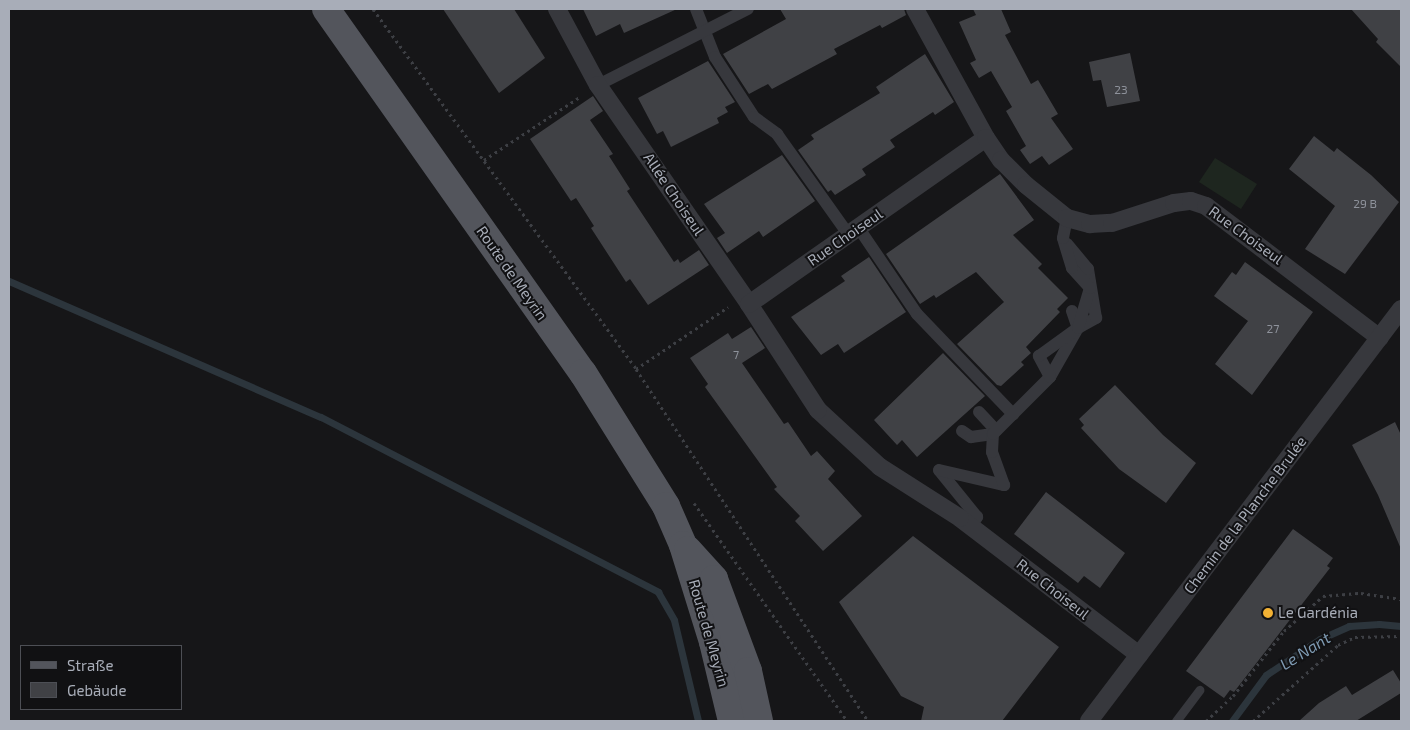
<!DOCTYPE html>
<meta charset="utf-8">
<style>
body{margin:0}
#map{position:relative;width:1410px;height:730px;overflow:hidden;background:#161618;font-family:"Exo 2",sans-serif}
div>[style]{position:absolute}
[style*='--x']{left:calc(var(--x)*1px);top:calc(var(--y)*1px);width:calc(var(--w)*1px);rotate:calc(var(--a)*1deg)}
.green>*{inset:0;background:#1e261f}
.stream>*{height:7px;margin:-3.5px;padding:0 3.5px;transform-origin:3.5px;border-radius:3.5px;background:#2c353c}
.building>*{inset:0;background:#404145}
.path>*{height:3px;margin-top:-1.5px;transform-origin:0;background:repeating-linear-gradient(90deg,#3d3f44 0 2.5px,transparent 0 6.5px)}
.service>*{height:9px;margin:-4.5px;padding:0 4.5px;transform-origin:4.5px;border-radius:4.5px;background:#37383d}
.pedestrian>*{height:12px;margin:-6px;padding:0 6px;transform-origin:6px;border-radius:6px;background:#37383d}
.minor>*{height:18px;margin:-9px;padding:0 9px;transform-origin:9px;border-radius:9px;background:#37383d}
.primary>*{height:28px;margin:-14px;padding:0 14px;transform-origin:14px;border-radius:14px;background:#53555c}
.dots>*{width:14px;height:14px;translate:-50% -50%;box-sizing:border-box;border:2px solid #111113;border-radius:50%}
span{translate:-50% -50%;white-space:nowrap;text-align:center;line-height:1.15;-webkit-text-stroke:4px #111113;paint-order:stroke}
.number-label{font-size:12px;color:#8e929b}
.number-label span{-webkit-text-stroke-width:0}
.street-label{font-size:15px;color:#a8adb8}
.poi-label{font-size:15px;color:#a8adb8}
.left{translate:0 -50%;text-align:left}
.water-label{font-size:16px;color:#7f9bb3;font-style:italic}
.frame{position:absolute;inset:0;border:10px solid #a8adb8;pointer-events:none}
.legend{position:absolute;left:20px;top:645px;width:162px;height:65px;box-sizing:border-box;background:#111113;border:1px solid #4d4f55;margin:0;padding:6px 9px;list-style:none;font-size:15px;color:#a8adb8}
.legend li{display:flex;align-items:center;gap:10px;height:25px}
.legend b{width:25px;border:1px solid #4d4f55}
</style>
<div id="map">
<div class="green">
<div style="clip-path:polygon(1215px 158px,1257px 184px,1241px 209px,1199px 182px)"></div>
</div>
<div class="stream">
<div style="--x:9;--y:281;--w:340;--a:23.6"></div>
<div style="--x:321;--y:417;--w:380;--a:27.4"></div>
<div style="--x:658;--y:592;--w:32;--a:60"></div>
<div style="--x:674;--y:620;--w:104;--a:76.6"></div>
<div style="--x:1232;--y:721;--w:57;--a:-53.5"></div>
<div style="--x:1266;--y:675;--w:65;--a:-33.7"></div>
<div style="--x:1320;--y:639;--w:32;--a:-24"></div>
<div style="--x:1349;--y:626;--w:30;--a:-4"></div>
<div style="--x:1379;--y:624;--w:22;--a:5"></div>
</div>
<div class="building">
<div style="clip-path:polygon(443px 9px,514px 9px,545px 58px,499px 93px)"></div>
<div style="clip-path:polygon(583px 9px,677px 9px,624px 33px,620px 24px,596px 36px)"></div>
<div style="clip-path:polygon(780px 9px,904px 9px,906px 15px,882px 28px,880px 25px,834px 49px,837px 54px,772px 89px,768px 84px,749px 94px,723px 54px,786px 19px)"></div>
<div style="clip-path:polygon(973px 9px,1001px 9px,1011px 32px,1005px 35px,1031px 84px,1038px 80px,1058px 114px,1051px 118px,1073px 149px,1049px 165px,1042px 156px,1030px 164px,1020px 150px,1026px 146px,1006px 111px,1012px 107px,991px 71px,979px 78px,970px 63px,976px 60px,959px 22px,976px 15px)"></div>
<div style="clip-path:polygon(1351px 9px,1401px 9px,1401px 67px,1376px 42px,1378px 39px)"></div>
<div style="clip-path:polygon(1130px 53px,1140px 101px,1107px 107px,1101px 80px,1093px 81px,1089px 62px)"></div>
<div style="clip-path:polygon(925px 54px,954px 102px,935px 115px,933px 112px,890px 140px,895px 147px,862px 169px,866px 175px,835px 195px,831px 190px,828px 192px,798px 150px,814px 139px,811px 135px,880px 93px,876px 87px)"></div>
<div style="clip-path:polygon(708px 61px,735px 102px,725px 107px,728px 112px,717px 118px,719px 123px,671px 147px,663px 131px,657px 134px,638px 98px)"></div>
<div style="clip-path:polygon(593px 96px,603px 111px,590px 120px,613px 154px,609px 156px,630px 189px,627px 191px,674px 262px,678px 259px,680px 263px,699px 250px,709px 265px,648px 305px,630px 279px,626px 282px,591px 228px,594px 226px,576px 198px,571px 201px,530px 139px)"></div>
<div style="clip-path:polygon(1314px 136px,1334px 152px,1337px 148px,1371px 175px,1399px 202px,1345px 274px,1305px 249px,1335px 206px,1289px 169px)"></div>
<div style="clip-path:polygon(782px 155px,815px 201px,763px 237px,759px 231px,727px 253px,717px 238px,725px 233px,704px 204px)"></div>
<div style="clip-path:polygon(1000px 174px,1034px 220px,1013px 235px,1042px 264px,1038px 268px,1068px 298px,1057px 309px,1060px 312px,1026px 347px,1031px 353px,1021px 362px,1024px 365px,1001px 386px,997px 385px,957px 344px,1004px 302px,976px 272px,936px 298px,934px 295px,920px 304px,886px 254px)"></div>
<div style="clip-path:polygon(869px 257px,906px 312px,844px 353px,838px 344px,821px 355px,791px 317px,845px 281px,841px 276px)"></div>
<div style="clip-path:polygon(1245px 262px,1313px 312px,1252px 395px,1215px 364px,1248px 321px,1214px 296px,1232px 272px,1236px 275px)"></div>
<div style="clip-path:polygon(751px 327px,765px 348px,742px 363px,784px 424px,788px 422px,811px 456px,817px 451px,835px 471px,828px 479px,862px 516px,823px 551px,795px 521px,800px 516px,774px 489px,777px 487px,705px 387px,708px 384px,690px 358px,728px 333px,732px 339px)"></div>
<div style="clip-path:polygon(943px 353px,985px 396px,917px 457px,902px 440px,897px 445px,874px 420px)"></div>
<div style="clip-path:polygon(1115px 385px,1163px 435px,1196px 463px,1166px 503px,1119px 469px,1081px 428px,1084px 425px,1079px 419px)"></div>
<div style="clip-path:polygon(1395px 422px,1401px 435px,1401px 549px,1378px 495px,1352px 445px)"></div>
<div style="clip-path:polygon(1046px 492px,1125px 553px,1100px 588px,1084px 576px,1078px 583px,1014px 534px)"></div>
<div style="clip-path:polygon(1293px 529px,1333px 558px,1327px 566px,1330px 568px,1234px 692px,1230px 690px,1224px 698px,1186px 671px)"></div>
<div style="clip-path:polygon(913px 536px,1059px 647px,1002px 721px,921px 721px,924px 707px,901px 696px,839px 602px)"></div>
<div style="clip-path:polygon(1393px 670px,1401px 683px,1401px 693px,1356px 721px,1299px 721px,1319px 703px,1346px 686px,1352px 695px)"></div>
</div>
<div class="path">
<div style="--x:373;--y:9;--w:446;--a:53.8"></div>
<div style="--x:636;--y:369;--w:422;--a:56.6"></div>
<div style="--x:484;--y:160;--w:116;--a:-33.4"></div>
<div style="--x:636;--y:369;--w:111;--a:-34"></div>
<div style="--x:694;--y:503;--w:266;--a:54.9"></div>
<div style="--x:1206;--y:721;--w:37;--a:-43"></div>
<div style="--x:1233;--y:696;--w:83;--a:-51.9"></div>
<div style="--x:1284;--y:631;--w:52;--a:-41.9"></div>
<div style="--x:1323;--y:596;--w:38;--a:-5"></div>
<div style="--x:1361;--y:593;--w:40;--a:8.5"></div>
<div style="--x:1253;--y:721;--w:114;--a:-41.8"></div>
<div style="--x:1338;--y:645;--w:19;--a:-25"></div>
<div style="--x:1355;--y:637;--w:46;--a:-1.2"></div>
</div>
<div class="service">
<div style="--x:1176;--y:721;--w:39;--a:-53"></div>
</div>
<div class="pedestrian">
<div style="--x:696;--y:9;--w:52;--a:68.4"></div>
<div style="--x:715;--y:57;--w:72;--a:57"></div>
<div style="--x:754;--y:117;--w:29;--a:36"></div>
<div style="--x:777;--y:134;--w:123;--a:54.6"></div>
<div style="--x:598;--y:85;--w:168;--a:-26.9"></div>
<div style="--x:858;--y:227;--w:105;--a:55.9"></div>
<div style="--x:917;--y:314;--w:139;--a:46.2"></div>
<div style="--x:1072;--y:311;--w:18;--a:71"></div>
<div style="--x:1050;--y:377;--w:56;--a:-60.3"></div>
<div style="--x:1078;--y:328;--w:21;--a:-29"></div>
<div style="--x:1096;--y:318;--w:50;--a:-99.3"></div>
<div style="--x:1088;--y:269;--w:33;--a:-130"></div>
<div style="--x:979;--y:412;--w:25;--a:47"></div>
<div style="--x:962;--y:431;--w:11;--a:34"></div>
<div style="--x:971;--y:437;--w:22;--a:-8"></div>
<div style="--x:971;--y:527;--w:12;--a:-59"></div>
<div style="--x:977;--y:517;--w:60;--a:-129"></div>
<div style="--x:939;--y:470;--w:67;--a:13"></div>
<div style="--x:1004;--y:485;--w:35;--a:-110"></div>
<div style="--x:992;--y:452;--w:18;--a:-87"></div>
<div style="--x:993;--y:434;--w:81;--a:-45"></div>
<div style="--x:1050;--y:377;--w:24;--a:-118"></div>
<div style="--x:1039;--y:356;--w:48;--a:-35.7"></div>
<div style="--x:1078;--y:328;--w:42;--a:-73.3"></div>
<div style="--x:1090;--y:288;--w:27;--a:-132"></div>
<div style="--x:1072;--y:268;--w:31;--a:-107"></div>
<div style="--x:1063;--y:238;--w:20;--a:-79"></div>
</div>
<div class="minor">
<div style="--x:557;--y:9;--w:86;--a:61.7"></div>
<div style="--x:598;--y:85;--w:266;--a:55.4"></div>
<div style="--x:915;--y:9;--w:147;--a:61.2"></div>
<div style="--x:1139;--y:655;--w:225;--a:-142.6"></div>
<div style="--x:960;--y:518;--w:95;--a:-147.5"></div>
<div style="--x:880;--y:467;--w:84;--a:-137.4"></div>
<div style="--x:818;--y:410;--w:126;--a:-123.1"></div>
<div style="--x:749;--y:304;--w:289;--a:-35"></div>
<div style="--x:986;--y:138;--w:27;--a:56"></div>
<div style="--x:1001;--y:160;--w:35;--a:45"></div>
<div style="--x:1026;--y:185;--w:53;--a:38.8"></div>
<div style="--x:1067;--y:218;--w:24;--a:15"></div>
<div style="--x:1090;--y:224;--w:22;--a:-3"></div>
<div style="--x:1112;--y:223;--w:65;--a:-17.9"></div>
<div style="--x:1174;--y:203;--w:17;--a:-7"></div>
<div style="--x:1191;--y:201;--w:16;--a:18"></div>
<div style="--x:1206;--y:206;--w:218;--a:37.2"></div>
<div style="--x:1089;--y:721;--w:517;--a:-52.86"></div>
</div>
<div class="primary">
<div style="--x:326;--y:9;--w:446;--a:54.8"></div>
<div style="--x:583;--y:373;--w:157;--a:58"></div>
<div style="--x:666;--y:506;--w:43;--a:66.4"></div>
<div style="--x:683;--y:545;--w:102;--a:72.8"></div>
<div style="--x:713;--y:642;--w:81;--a:76.5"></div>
<div style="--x:688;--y:550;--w:39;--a:48"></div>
<div style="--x:714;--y:579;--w:98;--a:69.7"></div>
<div style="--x:748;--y:671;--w:51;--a:77.6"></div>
</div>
<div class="dots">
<div style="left:1268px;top:613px;background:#f2b134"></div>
</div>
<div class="number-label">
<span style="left:1121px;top:90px">23</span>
<span style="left:1365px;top:204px">29 B</span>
<span style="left:1273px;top:329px">27</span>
<span style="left:736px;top:355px">7</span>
</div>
<div class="street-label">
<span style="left:674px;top:194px;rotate:56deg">Allée Choiseul</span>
<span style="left:1246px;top:235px;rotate:36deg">Rue Choiseul</span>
<span style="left:845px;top:237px;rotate:-35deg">Rue Choiseul</span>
<span style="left:512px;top:273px;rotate:55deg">Route de Meyrin</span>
<span style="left:1245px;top:515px;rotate:-53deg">Chemin de la Planche Brulée</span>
<span style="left:1053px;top:589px;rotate:38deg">Rue Choiseul</span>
<span style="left:709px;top:633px;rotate:74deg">Route de Meyrin</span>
</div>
<div class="poi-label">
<span class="left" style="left:1278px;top:613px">Le Gardénia</span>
</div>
<div class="water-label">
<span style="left:1305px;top:651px;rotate:-32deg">Le Nant</span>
</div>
<div class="frame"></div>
<ul class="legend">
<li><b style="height:6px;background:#53555c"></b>Straße</li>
<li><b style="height:14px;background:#404145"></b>Gebäude</li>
</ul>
</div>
